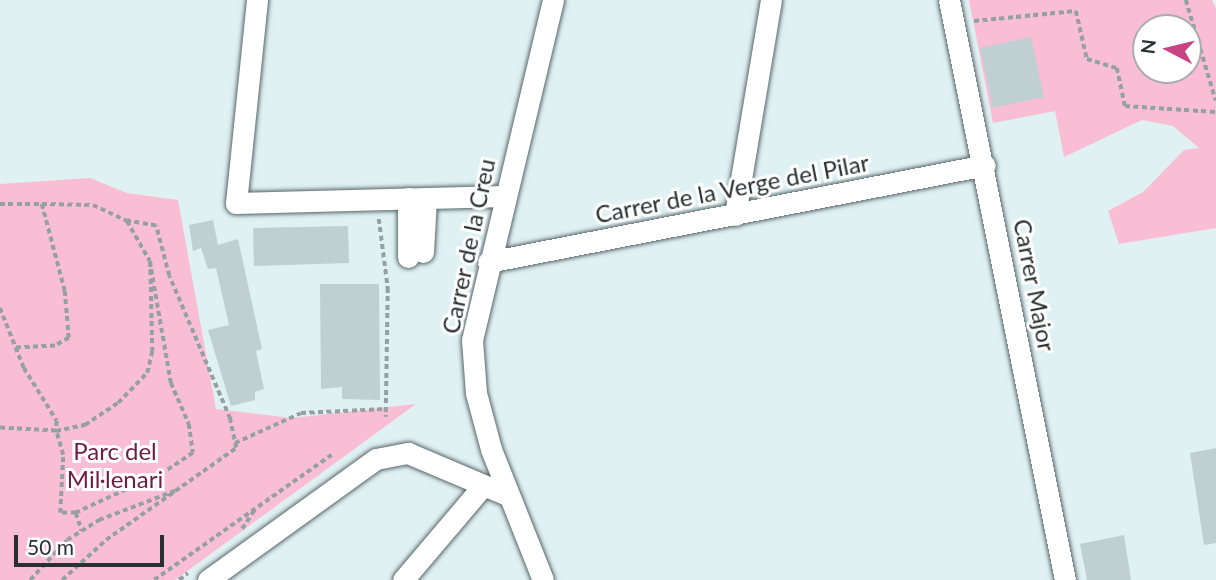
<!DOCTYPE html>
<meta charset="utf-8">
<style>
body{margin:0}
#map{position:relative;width:1216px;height:580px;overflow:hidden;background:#e0f1f3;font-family:Lato,sans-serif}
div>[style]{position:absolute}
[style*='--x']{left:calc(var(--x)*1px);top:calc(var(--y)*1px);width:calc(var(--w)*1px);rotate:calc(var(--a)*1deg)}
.green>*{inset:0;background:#f9bed4}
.building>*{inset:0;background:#bfcfd2}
.path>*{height:3.5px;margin-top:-1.75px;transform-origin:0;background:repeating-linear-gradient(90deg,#94a0a2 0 5px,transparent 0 8.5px)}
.roads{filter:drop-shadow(0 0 2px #586669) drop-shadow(0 0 2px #586669)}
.minor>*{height:21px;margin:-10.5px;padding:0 10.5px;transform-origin:10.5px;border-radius:10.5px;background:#fff}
span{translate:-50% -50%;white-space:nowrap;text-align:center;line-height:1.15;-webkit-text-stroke:6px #fff;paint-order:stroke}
.street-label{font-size:24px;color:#2a3031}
.park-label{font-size:24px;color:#701d45}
.north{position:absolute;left:1132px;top:14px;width:70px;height:70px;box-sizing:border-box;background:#fff;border:2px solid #aaacad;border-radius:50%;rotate:277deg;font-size:19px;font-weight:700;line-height:28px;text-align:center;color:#2a3031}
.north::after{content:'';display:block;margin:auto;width:24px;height:32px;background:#ca4383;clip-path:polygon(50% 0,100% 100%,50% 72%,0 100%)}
.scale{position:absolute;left:14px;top:535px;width:150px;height:32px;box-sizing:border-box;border:4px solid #2a3031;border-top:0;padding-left:9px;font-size:21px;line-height:24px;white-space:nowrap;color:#2a3031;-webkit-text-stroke:5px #fff;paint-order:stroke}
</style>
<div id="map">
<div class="green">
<div style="clip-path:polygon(evenodd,969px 0,1212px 0,1216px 8px,1216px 228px,1119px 244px,1108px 211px,1143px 192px,1184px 150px,1199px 148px,1173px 126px,1142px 120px,1064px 157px,1055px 111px,993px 123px,969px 0,1146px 28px,1188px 28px,1188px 70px,1146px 70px,1146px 28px)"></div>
<div style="clip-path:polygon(90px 178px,127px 193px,178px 200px,216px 409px,292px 418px,416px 404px,175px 580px,0 580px,0 184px)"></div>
</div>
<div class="building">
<div style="clip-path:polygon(1031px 37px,1044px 97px,993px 108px,980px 48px)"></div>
<div style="clip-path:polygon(213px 220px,218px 245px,238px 239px,262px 349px,256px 351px,264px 389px,255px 392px,255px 400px,231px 406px,208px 330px,229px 325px,216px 268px,208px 269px,201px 248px,193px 251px,189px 225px)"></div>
<div style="clip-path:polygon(348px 226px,349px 263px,254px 266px,253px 228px)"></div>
<div style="clip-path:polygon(320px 284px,379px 284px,380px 400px,342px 399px,342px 387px,321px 389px)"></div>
<div style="clip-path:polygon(1216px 448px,1216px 543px,1204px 545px,1190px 453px)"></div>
<div style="clip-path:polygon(1124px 535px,1131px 580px,1087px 580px,1080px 544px)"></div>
</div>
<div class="path">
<div style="--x:1186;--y:0;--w:105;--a:73.5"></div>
<div style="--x:974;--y:21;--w:102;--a:-5.6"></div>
<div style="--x:1076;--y:11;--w:49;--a:77.1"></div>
<div style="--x:1087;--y:59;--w:31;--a:17"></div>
<div style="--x:1117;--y:68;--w:39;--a:78"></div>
<div style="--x:1125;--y:106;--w:91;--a:3.8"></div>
<div style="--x:0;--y:204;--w:42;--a:0"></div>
<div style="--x:42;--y:204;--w:90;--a:75.2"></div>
<div style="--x:65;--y:291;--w:47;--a:85.1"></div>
<div style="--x:69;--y:338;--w:16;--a:150"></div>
<div style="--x:55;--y:346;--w:40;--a:177.1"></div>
<div style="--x:42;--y:204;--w:51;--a:1.1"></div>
<div style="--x:93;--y:205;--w:38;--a:25"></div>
<div style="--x:127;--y:221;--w:46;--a:60.1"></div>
<div style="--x:150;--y:261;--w:124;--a:80.2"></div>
<div style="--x:171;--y:383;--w:45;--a:66.3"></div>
<div style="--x:189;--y:424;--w:29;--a:82"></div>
<div style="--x:193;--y:453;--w:34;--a:146"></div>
<div style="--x:165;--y:472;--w:98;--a:155.3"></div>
<div style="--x:76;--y:513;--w:16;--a:180"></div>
<div style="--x:60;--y:513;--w:58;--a:-87"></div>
<div style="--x:63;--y:455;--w:25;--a:-106"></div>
<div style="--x:56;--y:431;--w:30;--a:-12"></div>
<div style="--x:85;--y:425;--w:40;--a:-34"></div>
<div style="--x:118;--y:403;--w:42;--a:-46"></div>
<div style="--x:147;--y:373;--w:22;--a:-77"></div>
<div style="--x:152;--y:352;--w:91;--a:-91.3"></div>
<div style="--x:379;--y:219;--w:70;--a:82.6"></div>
<div style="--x:388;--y:288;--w:129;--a:90.9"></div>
<div style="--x:0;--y:308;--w:65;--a:68.2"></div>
<div style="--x:24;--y:368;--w:62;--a:58.1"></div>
<div style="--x:57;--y:421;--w:10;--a:96"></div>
<div style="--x:56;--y:431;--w:56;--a:-176.9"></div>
<div style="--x:235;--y:443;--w:72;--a:-24.4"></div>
<div style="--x:301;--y:413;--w:85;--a:-2.7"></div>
<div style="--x:76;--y:513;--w:19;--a:72"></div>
<div style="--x:242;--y:529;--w:24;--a:-57"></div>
<div style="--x:30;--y:580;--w:54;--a:-47.2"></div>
<div style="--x:67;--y:540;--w:38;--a:-32"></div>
<div style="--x:99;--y:520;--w:84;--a:-21"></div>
<div style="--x:62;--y:580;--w:59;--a:-42.3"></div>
<div style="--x:106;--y:540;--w:159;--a:-35.3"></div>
<div style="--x:236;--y:448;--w:30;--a:-102"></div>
<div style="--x:230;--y:419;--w:155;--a:-113.1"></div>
<div style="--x:169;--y:276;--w:52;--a:-104.6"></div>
<div style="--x:156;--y:226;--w:29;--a:-170"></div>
<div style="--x:154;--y:580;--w:217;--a:-35.2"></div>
<div style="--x:179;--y:580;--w:11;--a:-38"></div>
</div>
<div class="roads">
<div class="minor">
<div style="--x:257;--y:0;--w:204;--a:95.9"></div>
<div style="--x:236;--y:203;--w:267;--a:-1.5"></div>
<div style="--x:949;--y:0;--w:591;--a:78.69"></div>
<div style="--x:408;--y:198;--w:59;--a:90"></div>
<div style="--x:735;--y:215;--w:218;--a:-80.5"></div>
<div style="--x:423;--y:252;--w:54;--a:-86.8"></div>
<div style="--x:488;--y:262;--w:506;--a:-11.04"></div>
<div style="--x:208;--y:580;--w:207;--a:-35.8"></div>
<div style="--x:376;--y:459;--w:33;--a:-11"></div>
<div style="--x:408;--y:453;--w:108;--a:23"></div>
<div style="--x:403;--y:580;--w:122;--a:-49.7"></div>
<div style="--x:543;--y:580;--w:141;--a:-111.7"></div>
<div style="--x:491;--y:449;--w:58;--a:-105"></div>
<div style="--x:476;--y:393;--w:53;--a:-94.3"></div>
<div style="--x:472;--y:340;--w:350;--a:-76.6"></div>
</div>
</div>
<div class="street-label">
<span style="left:732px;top:188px;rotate:-11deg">Carrer de la Verge del Pilar</span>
<span style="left:468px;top:246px;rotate:-78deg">Carrer de la Creu</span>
<span style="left:1035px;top:285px;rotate:79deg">Carrer Major</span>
</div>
<div class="park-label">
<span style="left:115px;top:465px">Parc del<br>Mil·lenari</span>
</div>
<div class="north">N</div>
<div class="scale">50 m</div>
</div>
